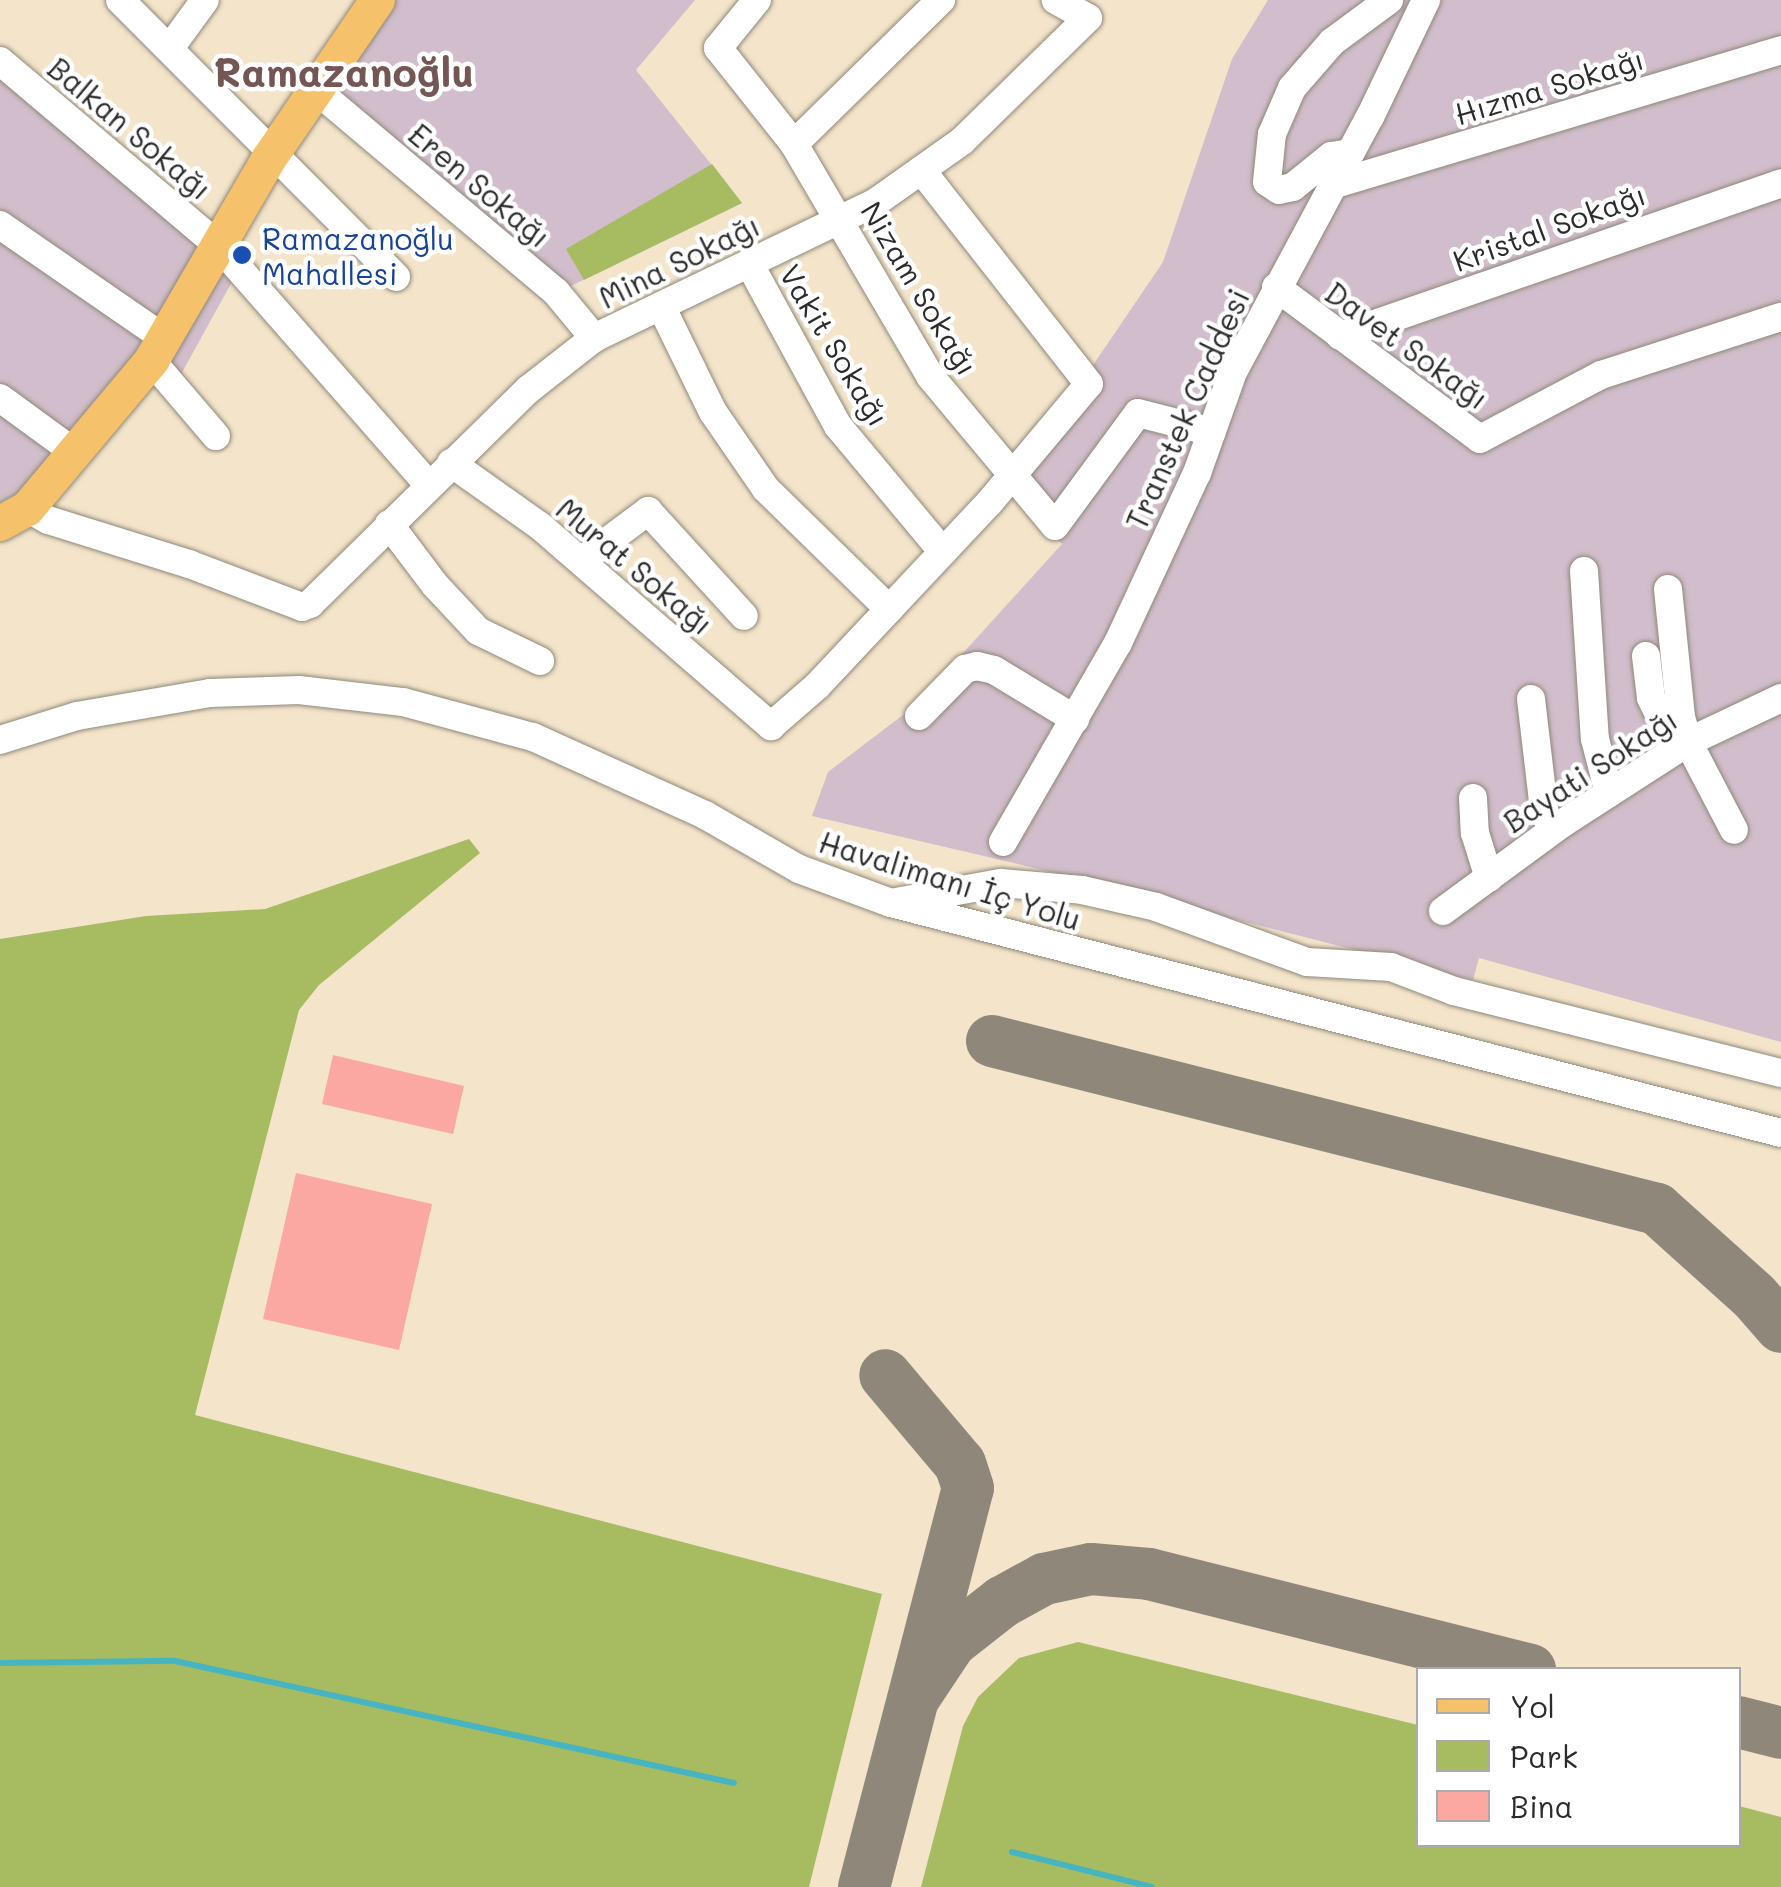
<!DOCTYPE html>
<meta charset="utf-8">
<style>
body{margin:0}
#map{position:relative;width:1781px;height:1887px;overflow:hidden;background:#f3e4ca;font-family:Mali,sans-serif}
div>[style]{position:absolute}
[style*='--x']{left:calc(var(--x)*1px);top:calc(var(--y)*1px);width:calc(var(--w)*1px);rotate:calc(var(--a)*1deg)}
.industrial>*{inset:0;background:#d1bdcb}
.green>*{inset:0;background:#a7bc61}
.stream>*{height:6px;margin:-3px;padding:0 3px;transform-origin:3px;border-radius:3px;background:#47b4c2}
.taxiway>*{height:52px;margin:-26px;padding:0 26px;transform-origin:26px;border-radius:26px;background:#8f887a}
.building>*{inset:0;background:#fba8a2}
.roads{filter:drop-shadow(0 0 2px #8f887a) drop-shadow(0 0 2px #8f887a)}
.minor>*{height:28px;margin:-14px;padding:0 14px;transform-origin:14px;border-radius:14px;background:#fff}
.major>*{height:35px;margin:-17.5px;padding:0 17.5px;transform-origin:17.5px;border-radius:17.5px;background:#f5c16b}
.dots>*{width:28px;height:28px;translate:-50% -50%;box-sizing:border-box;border:5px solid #fff;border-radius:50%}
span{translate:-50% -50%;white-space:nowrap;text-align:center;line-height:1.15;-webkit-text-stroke:9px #fff;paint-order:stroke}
.street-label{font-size:30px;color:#2b2b2b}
.transit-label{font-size:30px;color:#164399}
.left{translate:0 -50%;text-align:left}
.district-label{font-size:40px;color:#745755;font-weight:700}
.legend{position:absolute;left:1416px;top:1667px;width:325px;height:180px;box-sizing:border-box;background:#fff;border:2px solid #aaa;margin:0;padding:12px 18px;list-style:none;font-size:30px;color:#2b2b2b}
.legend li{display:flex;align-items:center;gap:20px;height:50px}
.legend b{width:50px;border:2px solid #aaa}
</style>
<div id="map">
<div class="industrial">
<div style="clip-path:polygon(362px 0,695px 0,636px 70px,742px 203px,542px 300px,299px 92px)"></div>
<div style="clip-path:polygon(1268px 0,1781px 0,1781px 1042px,1479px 958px,1473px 980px,1014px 863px,812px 816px,828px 772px,916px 705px,1062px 544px,1007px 492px,1163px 262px,1232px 59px)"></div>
<div style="clip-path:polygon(0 56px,244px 260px,179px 378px,147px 352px,19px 492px,0 503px)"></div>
</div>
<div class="green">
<div style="clip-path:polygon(712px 164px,742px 203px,584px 280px,566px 249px)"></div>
<div style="clip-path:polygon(469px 839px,480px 853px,319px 985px,299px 1010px,195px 1415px,882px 1594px,809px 1887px,0 1887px,0 939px,146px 916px,265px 909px)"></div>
<div style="clip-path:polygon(1078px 1642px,1418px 1725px,1418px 1844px,1738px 1844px,1739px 1806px,1781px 1817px,1781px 1887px,921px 1887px,963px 1726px,978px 1697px,1019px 1658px)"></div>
</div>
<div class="stream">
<div style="--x:0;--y:1663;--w:175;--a:-0.7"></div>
<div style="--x:175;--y:1661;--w:572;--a:12.31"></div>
<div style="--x:1012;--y:1852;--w:144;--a:14"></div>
</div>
<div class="taxiway">
<div style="--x:992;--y:1041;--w:686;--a:14.18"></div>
<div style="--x:1657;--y:1209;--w:130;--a:41.9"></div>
<div style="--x:1754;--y:1296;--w:41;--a:48.9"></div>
<div style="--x:915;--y:1696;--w:65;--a:-56.3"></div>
<div style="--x:951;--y:1642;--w:65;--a:-38.1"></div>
<div style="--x:1002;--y:1602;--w:48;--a:-28.7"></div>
<div style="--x:1044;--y:1579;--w:48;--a:-12"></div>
<div style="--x:1091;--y:1569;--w:58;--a:4.9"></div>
<div style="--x:1149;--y:1574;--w:393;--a:14.1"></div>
<div style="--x:1738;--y:1722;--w:44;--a:14.3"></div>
<div style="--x:864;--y:1887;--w:412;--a:-75.4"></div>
<div style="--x:968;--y:1488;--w:25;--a:-108"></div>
<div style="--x:960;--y:1464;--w:116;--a:-130.1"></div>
</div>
<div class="building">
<div style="clip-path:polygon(333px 1055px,464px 1086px,453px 1134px,322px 1104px)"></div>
<div style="clip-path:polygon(296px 1173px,432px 1204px,399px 1350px,263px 1319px)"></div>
</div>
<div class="roads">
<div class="minor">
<div style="--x:120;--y:0;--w:391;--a:45.1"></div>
<div style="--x:757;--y:0;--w:62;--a:129.1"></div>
<div style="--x:718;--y:48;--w:122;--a:51.6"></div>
<div style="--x:794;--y:144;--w:269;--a:59.6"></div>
<div style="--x:930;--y:376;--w:195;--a:50.2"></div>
<div style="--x:1055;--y:526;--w:140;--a:-53.7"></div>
<div style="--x:1138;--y:413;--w:76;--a:14.4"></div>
<div style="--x:170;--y:48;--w:59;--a:-53.9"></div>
<div style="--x:0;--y:61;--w:285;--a:40.2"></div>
<div style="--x:218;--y:245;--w:318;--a:48.7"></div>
<div style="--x:316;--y:90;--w:314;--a:40.1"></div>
<div style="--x:556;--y:292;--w:60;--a:50.4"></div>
<div style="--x:794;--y:144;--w:206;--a:-44.4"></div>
<div style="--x:1350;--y:153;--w:19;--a:171"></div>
<div style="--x:1331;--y:156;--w:49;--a:140.8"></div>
<div style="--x:1293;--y:187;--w:14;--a:168"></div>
<div style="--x:1279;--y:190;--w:14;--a:-146"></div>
<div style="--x:1267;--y:182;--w:48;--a:-84.1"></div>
<div style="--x:1272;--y:134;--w:50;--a:-66.5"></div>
<div style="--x:1292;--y:88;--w:61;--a:-49"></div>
<div style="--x:1332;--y:42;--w:71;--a:-36.4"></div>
<div style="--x:1335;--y:184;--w:466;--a:-16.7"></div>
<div style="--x:0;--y:225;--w:199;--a:34.6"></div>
<div style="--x:749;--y:263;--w:186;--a:61.4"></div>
<div style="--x:838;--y:426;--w:164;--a:50.2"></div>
<div style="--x:1276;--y:287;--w:254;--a:36.7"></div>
<div style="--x:1480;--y:439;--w:137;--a:-27.9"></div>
<div style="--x:1601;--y:375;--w:189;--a:-17.9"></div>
<div style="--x:661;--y:306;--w:118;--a:63.9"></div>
<div style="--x:713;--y:412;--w:93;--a:55.5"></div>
<div style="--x:766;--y:489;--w:172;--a:44.3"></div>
<div style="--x:1340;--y:336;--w:467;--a:-19.1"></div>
<div style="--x:151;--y:360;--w:100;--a:49.5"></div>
<div style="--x:0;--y:398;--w:92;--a:36.1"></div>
<div style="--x:451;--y:463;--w:109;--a:35.3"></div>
<div style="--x:540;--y:526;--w:306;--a:40.9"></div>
<div style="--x:771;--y:726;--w:61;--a:-41"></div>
<div style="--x:817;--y:686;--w:251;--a:-46.8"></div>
<div style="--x:989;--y:503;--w:155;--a:-50"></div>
<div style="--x:1089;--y:384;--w:272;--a:-128.1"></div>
<div style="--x:27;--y:508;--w:24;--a:30"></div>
<div style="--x:48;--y:520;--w:148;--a:17.3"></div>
<div style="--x:189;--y:564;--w:121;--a:20.8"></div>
<div style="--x:302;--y:607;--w:9;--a:-21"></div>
<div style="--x:310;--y:604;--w:307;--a:-44.5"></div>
<div style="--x:529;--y:389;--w:83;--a:-38.1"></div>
<div style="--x:594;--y:338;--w:313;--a:-25.7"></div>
<div style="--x:876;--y:202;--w:105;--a:-35.3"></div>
<div style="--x:962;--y:141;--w:176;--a:-44.3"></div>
<div style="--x:1088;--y:18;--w:37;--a:-151"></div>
<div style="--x:389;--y:524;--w:76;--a:53"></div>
<div style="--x:435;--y:585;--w:63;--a:46.9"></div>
<div style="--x:478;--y:631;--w:69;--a:25.8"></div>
<div style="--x:581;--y:561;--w:84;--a:-36.7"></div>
<div style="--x:648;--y:511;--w:142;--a:47.6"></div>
<div style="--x:1584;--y:571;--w:168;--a:86.3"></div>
<div style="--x:1595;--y:739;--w:56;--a:75.5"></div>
<div style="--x:1668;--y:589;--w:129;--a:84.2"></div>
<div style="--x:1681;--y:717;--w:26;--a:74"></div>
<div style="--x:1688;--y:742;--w:99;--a:62.4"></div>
<div style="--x:1646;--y:656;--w:42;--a:83.2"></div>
<div style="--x:1651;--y:698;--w:57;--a:63.9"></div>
<div style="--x:1531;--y:699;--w:112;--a:83.3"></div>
<div style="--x:1544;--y:810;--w:22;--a:69"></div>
<div style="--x:919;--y:716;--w:66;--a:-45.6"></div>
<div style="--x:965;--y:669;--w:12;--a:-14"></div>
<div style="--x:977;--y:666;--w:17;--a:13"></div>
<div style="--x:994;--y:670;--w:95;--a:31.2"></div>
<div style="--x:0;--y:740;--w:81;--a:-17.3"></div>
<div style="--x:77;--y:716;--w:135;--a:-9.8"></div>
<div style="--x:210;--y:693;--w:89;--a:-1.9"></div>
<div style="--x:299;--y:690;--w:105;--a:6.6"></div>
<div style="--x:403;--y:702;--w:135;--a:15.1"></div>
<div style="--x:533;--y:737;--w:189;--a:24.4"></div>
<div style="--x:705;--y:815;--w:108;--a:29.9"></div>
<div style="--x:799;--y:869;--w:98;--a:20.3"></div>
<div style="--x:891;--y:903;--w:919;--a:14.49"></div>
<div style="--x:1473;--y:798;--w:35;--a:87"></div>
<div style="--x:1475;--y:833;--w:47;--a:72.7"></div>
<div style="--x:1003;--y:842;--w:230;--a:-60"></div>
<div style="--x:1118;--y:643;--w:187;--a:-65.1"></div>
<div style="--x:1197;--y:473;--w:107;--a:-70.4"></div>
<div style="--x:1233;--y:372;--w:289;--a:-61.8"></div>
<div style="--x:1370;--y:117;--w:130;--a:-64.4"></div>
<div style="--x:896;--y:902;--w:107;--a:-10.3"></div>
<div style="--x:1001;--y:883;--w:81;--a:4.9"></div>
<div style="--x:1082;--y:890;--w:76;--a:12.9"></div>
<div style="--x:1156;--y:907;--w:161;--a:20"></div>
<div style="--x:1307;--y:962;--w:84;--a:3.4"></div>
<div style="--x:1391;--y:967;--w:67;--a:20.9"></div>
<div style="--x:1454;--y:991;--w:337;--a:14.1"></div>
<div style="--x:1443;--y:911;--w:149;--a:-36.3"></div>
<div style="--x:1563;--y:823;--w:149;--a:-32.9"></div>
<div style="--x:1688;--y:742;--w:103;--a:-25.3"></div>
</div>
<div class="major">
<div style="--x:0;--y:523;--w:31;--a:-29"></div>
<div style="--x:27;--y:508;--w:193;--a:-50"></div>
<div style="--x:151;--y:360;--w:233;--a:-59.8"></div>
<div style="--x:268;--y:159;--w:193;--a:-55.6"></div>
</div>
</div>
<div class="dots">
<div style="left:242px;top:255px;background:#1a4fb4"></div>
</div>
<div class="street-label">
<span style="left:1549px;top:86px;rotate:-17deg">Hızma Sokağı</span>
<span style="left:130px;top:128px;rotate:40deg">Balkan Sokağı</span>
<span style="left:480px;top:185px;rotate:40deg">Eren Sokağı</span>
<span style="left:1549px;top:227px;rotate:-20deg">Kristal Sokağı</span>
<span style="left:679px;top:261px;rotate:-26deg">Mina Sokağı</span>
<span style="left:920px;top:288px;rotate:59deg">Nizam Sokağı</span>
<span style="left:835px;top:345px;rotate:59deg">Vakit Sokağı</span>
<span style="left:1407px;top:345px;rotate:36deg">Davet Sokağı</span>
<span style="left:1187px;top:409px;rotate:-66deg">Transtek Caddesi</span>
<span style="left:635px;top:566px;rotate:40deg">Murat Sokağı</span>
<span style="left:1590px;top:770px;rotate:-33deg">Bayati Sokağı</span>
<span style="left:950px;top:880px;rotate:17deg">Havalimanı İç Yolu</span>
</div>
<div class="transit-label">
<span class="left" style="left:262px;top:255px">Ramazanoğlu<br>Mahallesi</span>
</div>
<div class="district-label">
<span style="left:344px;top:71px">Ramazanoğlu</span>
</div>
<ul class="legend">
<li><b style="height:12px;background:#f5c16b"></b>Yol</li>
<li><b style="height:28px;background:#a7bc61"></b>Park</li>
<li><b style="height:28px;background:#fba8a2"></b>Bina</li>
</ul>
</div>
